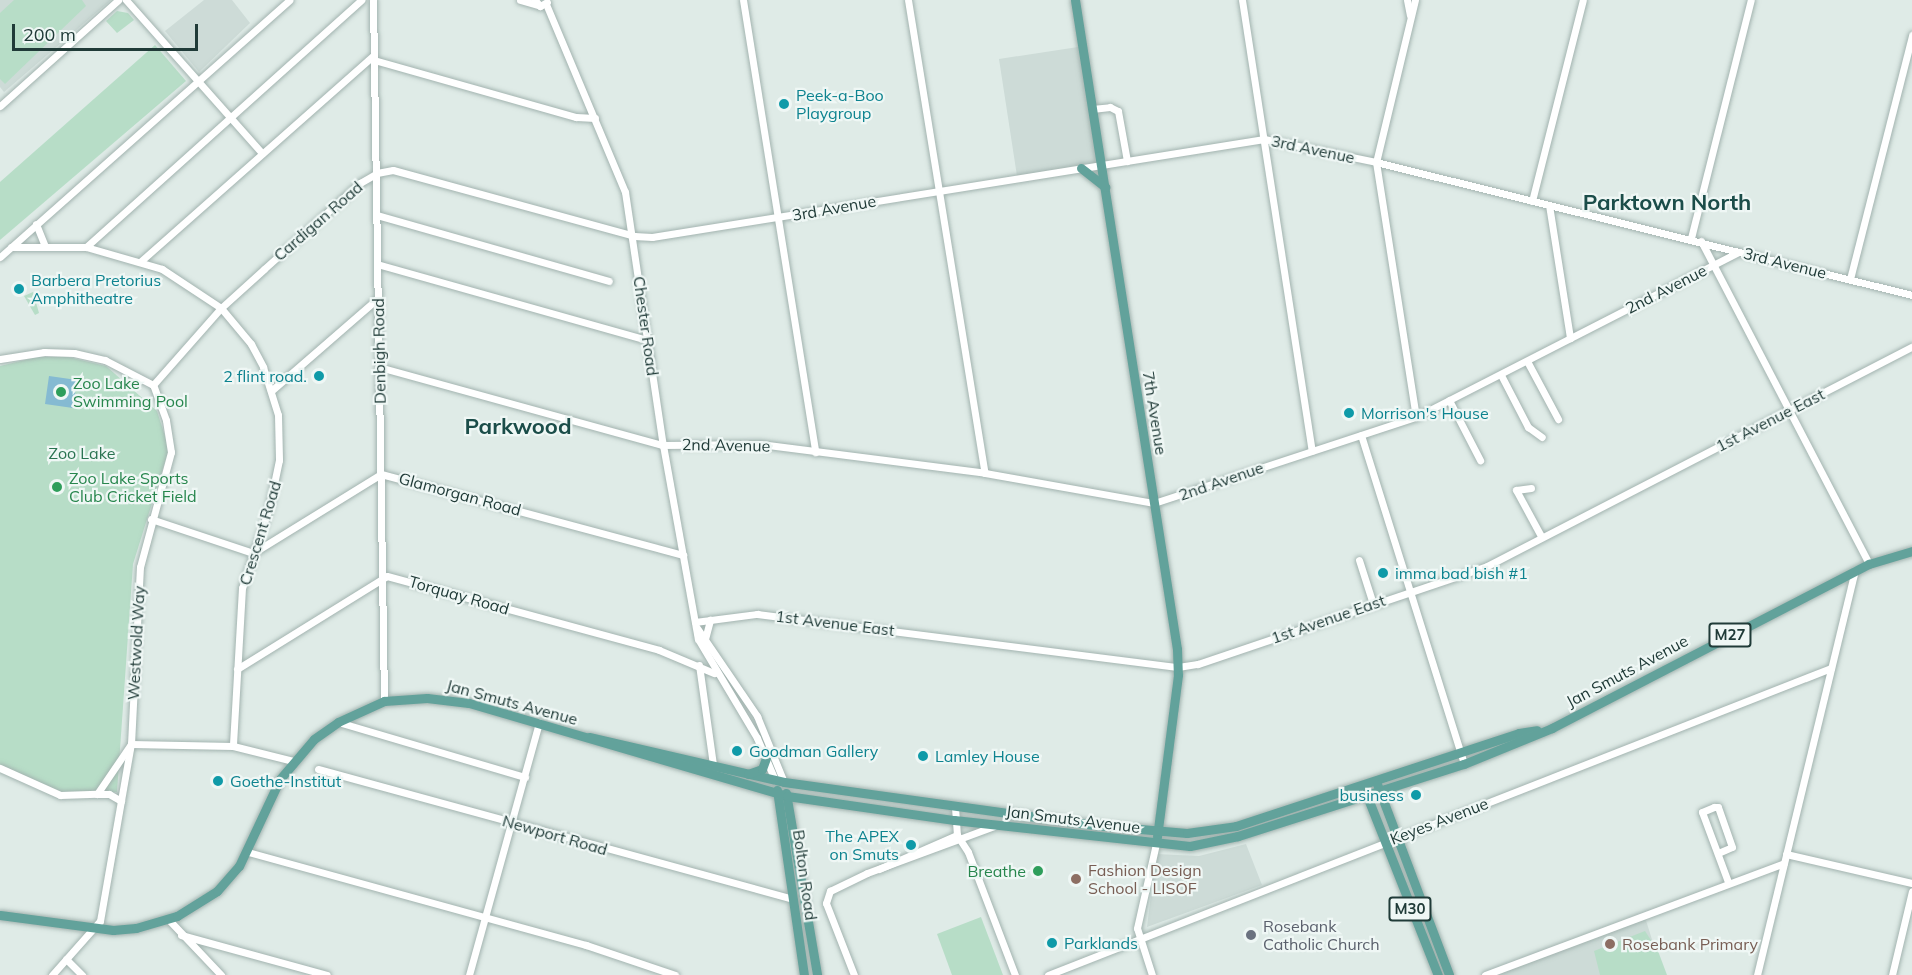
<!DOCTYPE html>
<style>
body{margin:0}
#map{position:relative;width:1912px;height:975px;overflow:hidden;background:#dfebe7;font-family:Mulish,sans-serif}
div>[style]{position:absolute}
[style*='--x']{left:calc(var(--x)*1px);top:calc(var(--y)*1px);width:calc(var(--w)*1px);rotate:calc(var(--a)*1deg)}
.built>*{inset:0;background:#cddbd7}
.green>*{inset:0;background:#b7ddc7}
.water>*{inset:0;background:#85bad2}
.roads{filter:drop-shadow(0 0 2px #a2b3af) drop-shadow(0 0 2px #a2b3af)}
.minor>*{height:7px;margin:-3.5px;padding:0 3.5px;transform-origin:3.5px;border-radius:3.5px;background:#fff}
.major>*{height:9px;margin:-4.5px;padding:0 4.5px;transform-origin:4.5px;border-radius:4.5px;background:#62a29b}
.dots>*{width:16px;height:16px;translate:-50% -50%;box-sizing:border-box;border:3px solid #eff7f5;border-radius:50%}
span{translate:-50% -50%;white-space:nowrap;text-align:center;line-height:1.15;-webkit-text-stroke:4.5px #eff7f5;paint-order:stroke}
.shield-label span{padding:2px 4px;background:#eff7f5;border:2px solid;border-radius:4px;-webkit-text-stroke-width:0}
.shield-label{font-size:15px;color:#203b38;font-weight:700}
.culture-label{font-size:16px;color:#0d838f}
.left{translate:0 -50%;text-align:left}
.right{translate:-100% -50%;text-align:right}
.street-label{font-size:16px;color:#203b38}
.leisure-label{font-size:16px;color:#27864d}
.park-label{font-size:16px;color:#297351}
.education-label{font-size:16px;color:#785e54}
.worship-label{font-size:16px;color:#5b616d}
.district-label{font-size:22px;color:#1b4d49;font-weight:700}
.scale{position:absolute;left:12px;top:24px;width:186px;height:27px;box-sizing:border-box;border:3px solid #203b38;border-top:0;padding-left:8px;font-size:18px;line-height:21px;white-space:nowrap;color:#203b38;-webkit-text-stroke:4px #eff7f5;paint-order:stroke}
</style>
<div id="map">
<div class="built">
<div style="clip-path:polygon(0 0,111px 0,4px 92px,0 87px)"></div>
<div style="clip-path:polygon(204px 0,232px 0,250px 23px,199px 72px,165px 31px)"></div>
<div style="clip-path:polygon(1078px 47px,1098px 164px,1017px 176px,999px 59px)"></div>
<div style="clip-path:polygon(1246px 844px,1262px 885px,1147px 927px,1156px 854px,1199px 856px)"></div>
<div style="clip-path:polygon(1644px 914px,1663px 975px,1490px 975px)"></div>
</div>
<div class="green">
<div style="clip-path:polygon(14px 0,82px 0,86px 6px,5px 84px,0 79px,0 13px)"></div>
<div style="clip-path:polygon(117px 11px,128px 13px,134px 20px,117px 33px,106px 21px)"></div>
<div style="clip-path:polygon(155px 45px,186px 81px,0 240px,0 182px)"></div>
<div style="clip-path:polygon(33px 292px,39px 313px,35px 315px,24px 296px)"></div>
<div style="clip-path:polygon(37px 357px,68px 357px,106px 366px,157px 411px,169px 449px,133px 564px,117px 792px,62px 793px,0 765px,0 366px)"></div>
<div style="clip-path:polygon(981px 917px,1003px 975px,952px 975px,937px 934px)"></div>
<div style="clip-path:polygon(1645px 931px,1658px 951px,1667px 975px,1600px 975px,1594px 951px)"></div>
</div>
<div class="water">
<div style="clip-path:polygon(49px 376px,77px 380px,73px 408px,45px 404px)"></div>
</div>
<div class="roads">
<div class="minor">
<div style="--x:126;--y:0;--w:205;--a:48.4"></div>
<div style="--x:373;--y:0;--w:701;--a:89.1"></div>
<div style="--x:520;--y:0;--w:19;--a:16"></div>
<div style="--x:535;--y:0;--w:8;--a:50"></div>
<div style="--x:540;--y:6;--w:8;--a:-30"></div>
<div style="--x:743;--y:0;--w:458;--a:80.9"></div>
<div style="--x:908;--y:0;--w:479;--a:80.8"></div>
<div style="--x:1242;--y:0;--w:456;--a:81.2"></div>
<div style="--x:1407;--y:0;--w:15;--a:79"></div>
<div style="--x:1415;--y:0;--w:167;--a:103.5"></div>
<div style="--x:1376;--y:162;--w:258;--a:81.1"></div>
<div style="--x:546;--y:4;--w:204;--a:67.2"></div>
<div style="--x:625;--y:192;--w:256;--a:81.5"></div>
<div style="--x:663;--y:445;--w:197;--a:79.8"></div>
<div style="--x:698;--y:639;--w:115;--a:59.2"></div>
<div style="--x:757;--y:738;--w:46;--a:66.8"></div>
<div style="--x:374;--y:60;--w:210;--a:15.8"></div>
<div style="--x:576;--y:117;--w:19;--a:3"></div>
<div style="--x:0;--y:106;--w:159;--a:-41.9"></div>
<div style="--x:1092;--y:109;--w:18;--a:-6"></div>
<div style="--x:1110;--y:107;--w:9;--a:27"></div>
<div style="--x:1118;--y:111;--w:51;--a:79.8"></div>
<div style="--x:1532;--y:201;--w:207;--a:-75.8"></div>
<div style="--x:1549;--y:205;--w:135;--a:81"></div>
<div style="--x:377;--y:215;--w:241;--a:15.9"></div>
<div style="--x:36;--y:224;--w:24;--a:68"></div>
<div style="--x:1691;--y:238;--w:245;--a:-75.9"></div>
<div style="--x:1701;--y:241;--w:364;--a:62.5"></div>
<div style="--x:11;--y:247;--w:75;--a:0"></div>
<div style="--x:86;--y:247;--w:79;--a:16.1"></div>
<div style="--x:162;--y:269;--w:71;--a:33.5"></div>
<div style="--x:221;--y:308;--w:47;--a:50.2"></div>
<div style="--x:251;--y:344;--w:26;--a:62"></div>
<div style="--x:263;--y:367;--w:50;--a:72.6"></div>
<div style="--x:278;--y:415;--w:45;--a:88.7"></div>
<div style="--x:279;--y:460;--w:49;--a:101.8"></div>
<div style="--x:269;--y:508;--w:84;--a:108.6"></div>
<div style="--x:242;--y:588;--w:158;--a:93.3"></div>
<div style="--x:86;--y:247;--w:370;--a:-41.9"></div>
<div style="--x:0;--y:257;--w:387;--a:-41.6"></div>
<div style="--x:141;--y:261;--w:310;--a:-41.5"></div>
<div style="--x:377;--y:264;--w:280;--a:15.7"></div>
<div style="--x:1850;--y:279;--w:252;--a:-75.7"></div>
<div style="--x:0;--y:359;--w:45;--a:-9"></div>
<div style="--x:44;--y:352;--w:30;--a:2"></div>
<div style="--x:74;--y:353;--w:32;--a:13"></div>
<div style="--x:105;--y:360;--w:54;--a:27.5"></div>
<div style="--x:1527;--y:361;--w:66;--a:61.9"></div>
<div style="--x:379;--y:367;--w:295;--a:15.4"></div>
<div style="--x:663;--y:445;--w:97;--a:-0.6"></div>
<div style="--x:760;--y:444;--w:227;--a:7.3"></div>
<div style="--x:985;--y:473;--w:172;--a:10.1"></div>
<div style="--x:1154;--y:503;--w:276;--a:-18.2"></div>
<div style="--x:1416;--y:417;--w:362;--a:-27.1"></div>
<div style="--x:1501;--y:375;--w:59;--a:62.6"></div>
<div style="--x:1528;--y:427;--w:17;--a:36"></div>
<div style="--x:153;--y:385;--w:103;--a:-48.6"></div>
<div style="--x:221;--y:308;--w:58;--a:-42.2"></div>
<div style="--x:264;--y:269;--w:129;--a:-41.9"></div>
<div style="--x:360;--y:183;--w:20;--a:-30"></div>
<div style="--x:377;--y:173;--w:16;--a:-11"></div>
<div style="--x:393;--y:170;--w:250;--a:15.3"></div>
<div style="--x:634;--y:236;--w:18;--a:3"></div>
<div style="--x:652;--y:237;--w:620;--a:-9.1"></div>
<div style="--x:1264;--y:139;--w:114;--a:11.6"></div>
<div style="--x:1376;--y:162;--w:552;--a:13.94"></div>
<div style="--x:271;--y:391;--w:142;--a:-41"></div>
<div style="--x:1449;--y:400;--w:68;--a:62.7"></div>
<div style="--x:1361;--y:435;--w:345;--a:72.6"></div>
<div style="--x:1531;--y:488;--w:15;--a:172"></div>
<div style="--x:1516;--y:490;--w:52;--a:61.5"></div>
<div style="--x:151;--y:519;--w:108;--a:18.4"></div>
<div style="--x:253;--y:553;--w:150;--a:-31.7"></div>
<div style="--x:381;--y:474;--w:313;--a:15"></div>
<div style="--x:1359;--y:560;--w:46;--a:72.3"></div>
<div style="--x:695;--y:622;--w:63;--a:-7.4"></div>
<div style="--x:757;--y:614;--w:424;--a:7.2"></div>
<div style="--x:1178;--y:667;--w:20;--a:-9"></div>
<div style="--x:1198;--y:664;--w:305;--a:-18.7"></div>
<div style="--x:1487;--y:566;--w:478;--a:-27.3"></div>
<div style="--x:697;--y:628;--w:107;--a:55.7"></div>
<div style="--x:757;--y:716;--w:71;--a:67.8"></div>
<div style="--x:705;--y:639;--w:20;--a:-75"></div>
<div style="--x:699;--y:665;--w:101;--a:82"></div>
<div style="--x:237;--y:669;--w:176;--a:-31.8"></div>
<div style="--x:387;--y:576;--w:282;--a:15.2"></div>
<div style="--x:659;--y:650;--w:60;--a:22.7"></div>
<div style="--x:338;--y:722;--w:195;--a:16.4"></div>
<div style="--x:0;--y:768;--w:66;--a:24.2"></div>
<div style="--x:60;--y:795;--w:37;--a:-2"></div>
<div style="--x:97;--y:794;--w:60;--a:-55.8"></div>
<div style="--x:131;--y:744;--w:177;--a:-87.1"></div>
<div style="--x:140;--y:567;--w:119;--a:-74.9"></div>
<div style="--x:171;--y:452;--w:32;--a:-99"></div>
<div style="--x:166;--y:420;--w:37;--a:-110"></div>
<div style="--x:318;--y:769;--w:492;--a:15.3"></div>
<div style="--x:97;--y:794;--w:12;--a:0"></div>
<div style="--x:109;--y:794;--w:14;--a:30"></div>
<div style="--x:955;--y:807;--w:28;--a:86"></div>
<div style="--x:957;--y:835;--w:20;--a:57"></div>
<div style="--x:968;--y:852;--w:132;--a:69.1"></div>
<div style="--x:248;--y:852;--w:351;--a:15.4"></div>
<div style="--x:586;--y:945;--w:94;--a:18.6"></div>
<div style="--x:1718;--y:853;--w:15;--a:-23"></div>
<div style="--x:1732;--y:847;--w:42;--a:-109.3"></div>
<div style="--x:1718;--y:807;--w:4;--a:180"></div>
<div style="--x:1714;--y:807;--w:13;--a:157"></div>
<div style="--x:1702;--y:812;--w:75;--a:69.6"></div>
<div style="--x:1786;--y:854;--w:129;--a:13"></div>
<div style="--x:879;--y:869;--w:85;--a:-23.6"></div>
<div style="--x:169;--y:920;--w:76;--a:46.6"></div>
<div style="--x:181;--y:935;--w:151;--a:15.3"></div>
<div style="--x:66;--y:959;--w:23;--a:45"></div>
<div style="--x:52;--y:975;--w:72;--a:-48.4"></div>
<div style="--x:100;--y:921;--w:180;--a:-80.1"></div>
<div style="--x:131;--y:744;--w:102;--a:1.1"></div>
<div style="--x:233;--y:746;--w:62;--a:14"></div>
<div style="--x:469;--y:975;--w:262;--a:-74.5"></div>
<div style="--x:854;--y:975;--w:77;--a:-111.3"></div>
<div style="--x:826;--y:903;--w:13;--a:-72"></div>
<div style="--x:830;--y:891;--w:41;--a:-25.9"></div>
<div style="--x:867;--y:873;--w:135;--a:-20.3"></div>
<div style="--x:1048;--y:975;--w:841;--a:-21.41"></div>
<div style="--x:1152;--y:975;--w:49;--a:-107.7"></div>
<div style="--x:1137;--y:928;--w:86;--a:-77.3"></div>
<div style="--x:1485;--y:975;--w:319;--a:-20.5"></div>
<div style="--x:1757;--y:975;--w:416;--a:-76.4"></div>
<div style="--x:1892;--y:975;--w:86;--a:-76.6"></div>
</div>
<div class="major">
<div style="--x:1075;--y:0;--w:657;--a:81.07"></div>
<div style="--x:1177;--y:649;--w:26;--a:88"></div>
<div style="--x:1178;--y:675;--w:163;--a:97.4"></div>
<div style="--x:1081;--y:168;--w:31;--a:38"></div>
<div style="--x:589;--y:737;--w:200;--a:13"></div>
<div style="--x:784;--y:782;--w:313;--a:7.9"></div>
<div style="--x:1094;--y:825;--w:93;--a:4.9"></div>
<div style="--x:1187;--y:833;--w:49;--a:-8.1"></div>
<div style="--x:1236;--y:826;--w:298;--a:-18.2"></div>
<div style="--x:1519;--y:733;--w:18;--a:-9"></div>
<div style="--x:748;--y:774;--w:15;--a:-20"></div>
<div style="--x:762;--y:769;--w:12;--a:-70"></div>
<div style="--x:1377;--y:784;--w:204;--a:69.3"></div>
<div style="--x:777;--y:790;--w:187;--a:81.7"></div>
<div style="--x:1365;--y:791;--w:198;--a:68.4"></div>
<div style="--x:786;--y:793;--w:185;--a:80.3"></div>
<div style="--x:0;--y:915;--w:114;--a:7.6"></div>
<div style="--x:113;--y:930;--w:23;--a:-5"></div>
<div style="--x:136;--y:928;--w:43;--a:-16.3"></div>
<div style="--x:177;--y:916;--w:47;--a:-32"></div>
<div style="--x:217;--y:891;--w:33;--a:-49"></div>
<div style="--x:239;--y:866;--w:96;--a:-64.8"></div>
<div style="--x:280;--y:779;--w:52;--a:-49.6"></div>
<div style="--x:314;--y:739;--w:29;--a:-35"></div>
<div style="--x:338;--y:722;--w:51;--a:-24.5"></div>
<div style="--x:384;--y:701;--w:43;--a:-4"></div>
<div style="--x:427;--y:698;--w:42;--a:6.8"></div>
<div style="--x:469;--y:703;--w:331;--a:16.3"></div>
<div style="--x:787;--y:796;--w:169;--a:8.2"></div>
<div style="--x:954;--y:820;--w:237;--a:6.3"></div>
<div style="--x:1190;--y:846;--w:49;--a:-11.8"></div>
<div style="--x:1238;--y:836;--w:237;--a:-17.7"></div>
<div style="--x:1464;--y:764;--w:95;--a:-22.2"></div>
<div style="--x:1552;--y:728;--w:357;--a:-27.4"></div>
<div style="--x:1869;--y:564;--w:45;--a:-16.8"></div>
</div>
</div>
<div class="dots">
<div style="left:784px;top:104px;background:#0f9aa8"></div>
<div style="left:19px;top:289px;background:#0f9aa8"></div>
<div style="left:319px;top:376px;background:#0f9aa8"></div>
<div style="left:61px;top:392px;background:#2e9e5b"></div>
<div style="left:1349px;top:413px;background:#0f9aa8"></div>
<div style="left:57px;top:487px;background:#2e9e5b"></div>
<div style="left:1383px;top:573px;background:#0f9aa8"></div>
<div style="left:737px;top:751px;background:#0f9aa8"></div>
<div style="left:923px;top:756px;background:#0f9aa8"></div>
<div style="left:218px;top:781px;background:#0f9aa8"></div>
<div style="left:1416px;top:795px;background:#0f9aa8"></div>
<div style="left:911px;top:845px;background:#0f9aa8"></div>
<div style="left:1038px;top:871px;background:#2e9e5b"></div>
<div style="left:1076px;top:879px;background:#8d6e63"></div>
<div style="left:1251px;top:935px;background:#6b7280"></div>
<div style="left:1052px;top:943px;background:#0f9aa8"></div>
<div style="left:1610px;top:944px;background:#8d6e63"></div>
</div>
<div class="shield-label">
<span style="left:1730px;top:635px">M27</span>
<span style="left:1410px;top:909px">M30</span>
</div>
<div class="culture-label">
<span class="left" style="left:796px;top:104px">Peek-a-Boo<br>Playgroup</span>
<span class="left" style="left:31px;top:289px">Barbera Pretorius<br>Amphitheatre</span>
<span class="right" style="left:307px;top:376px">2 flint road.</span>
<span class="left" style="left:1361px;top:413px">Morrison's House</span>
<span class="left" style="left:1395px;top:573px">imma bad bish #1</span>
<span class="left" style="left:749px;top:751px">Goodman Gallery</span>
<span class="left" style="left:935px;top:756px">Lamley House</span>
<span class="left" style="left:230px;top:781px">Goethe-Institut</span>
<span class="right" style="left:1404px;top:795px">business</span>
<span class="right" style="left:899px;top:845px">The APEX<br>on Smuts</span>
<span class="left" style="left:1064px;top:943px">Parklands</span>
</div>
<div class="street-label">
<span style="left:1313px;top:149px;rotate:12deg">3rd Avenue</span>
<span style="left:834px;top:208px;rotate:-10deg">3rd Avenue</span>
<span style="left:318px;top:221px;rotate:-41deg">Cardigan Road</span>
<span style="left:1785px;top:263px;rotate:14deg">3rd Avenue</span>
<span style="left:1666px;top:289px;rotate:-27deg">2nd Avenue</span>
<span style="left:646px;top:326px;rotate:82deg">Chester Road</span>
<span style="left:379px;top:351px;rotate:-91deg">Denbigh Road</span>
<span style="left:1155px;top:413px;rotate:81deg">7th Avenue</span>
<span style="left:1770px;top:420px;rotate:-27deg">1st Avenue East</span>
<span style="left:726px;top:445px;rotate:1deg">2nd Avenue</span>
<span style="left:1221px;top:481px;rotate:-19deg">2nd Avenue</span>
<span style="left:460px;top:494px;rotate:15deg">Glamorgan Road</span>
<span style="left:260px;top:533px;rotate:-73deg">Crescent Road</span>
<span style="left:459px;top:595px;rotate:16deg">Torquay Road</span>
<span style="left:1328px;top:619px;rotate:-19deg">1st Avenue East</span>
<span style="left:835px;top:623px;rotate:7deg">1st Avenue East</span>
<span style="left:136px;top:643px;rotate:-87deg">Westwold Way</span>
<span style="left:1627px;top:671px;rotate:-28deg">Jan Smuts Avenue</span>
<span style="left:512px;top:702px;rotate:15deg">Jan Smuts Avenue</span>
<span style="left:1073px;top:819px;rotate:7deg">Jan Smuts Avenue</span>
<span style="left:1439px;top:821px;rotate:-21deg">Keyes Avenue</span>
<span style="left:555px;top:835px;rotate:16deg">Newport Road</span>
<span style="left:805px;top:875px;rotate:82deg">Bolton Road</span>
</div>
<div class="leisure-label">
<span class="left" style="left:73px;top:392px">Zoo Lake<br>Swimming Pool</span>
<span class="left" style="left:69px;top:487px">Zoo Lake Sports<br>Club Cricket Field</span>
<span class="right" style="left:1026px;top:871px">Breathe</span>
</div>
<div class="park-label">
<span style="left:82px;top:453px">Zoo Lake</span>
</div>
<div class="education-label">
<span class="left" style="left:1088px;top:879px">Fashion Design<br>School - LISOF</span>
<span class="left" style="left:1622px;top:944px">Rosebank Primary</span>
</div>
<div class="worship-label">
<span class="left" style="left:1263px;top:935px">Rosebank<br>Catholic Church</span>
</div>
<div class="district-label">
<span style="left:1667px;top:203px">Parktown North</span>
<span style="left:518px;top:427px">Parkwood</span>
</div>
<div class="scale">200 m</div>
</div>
